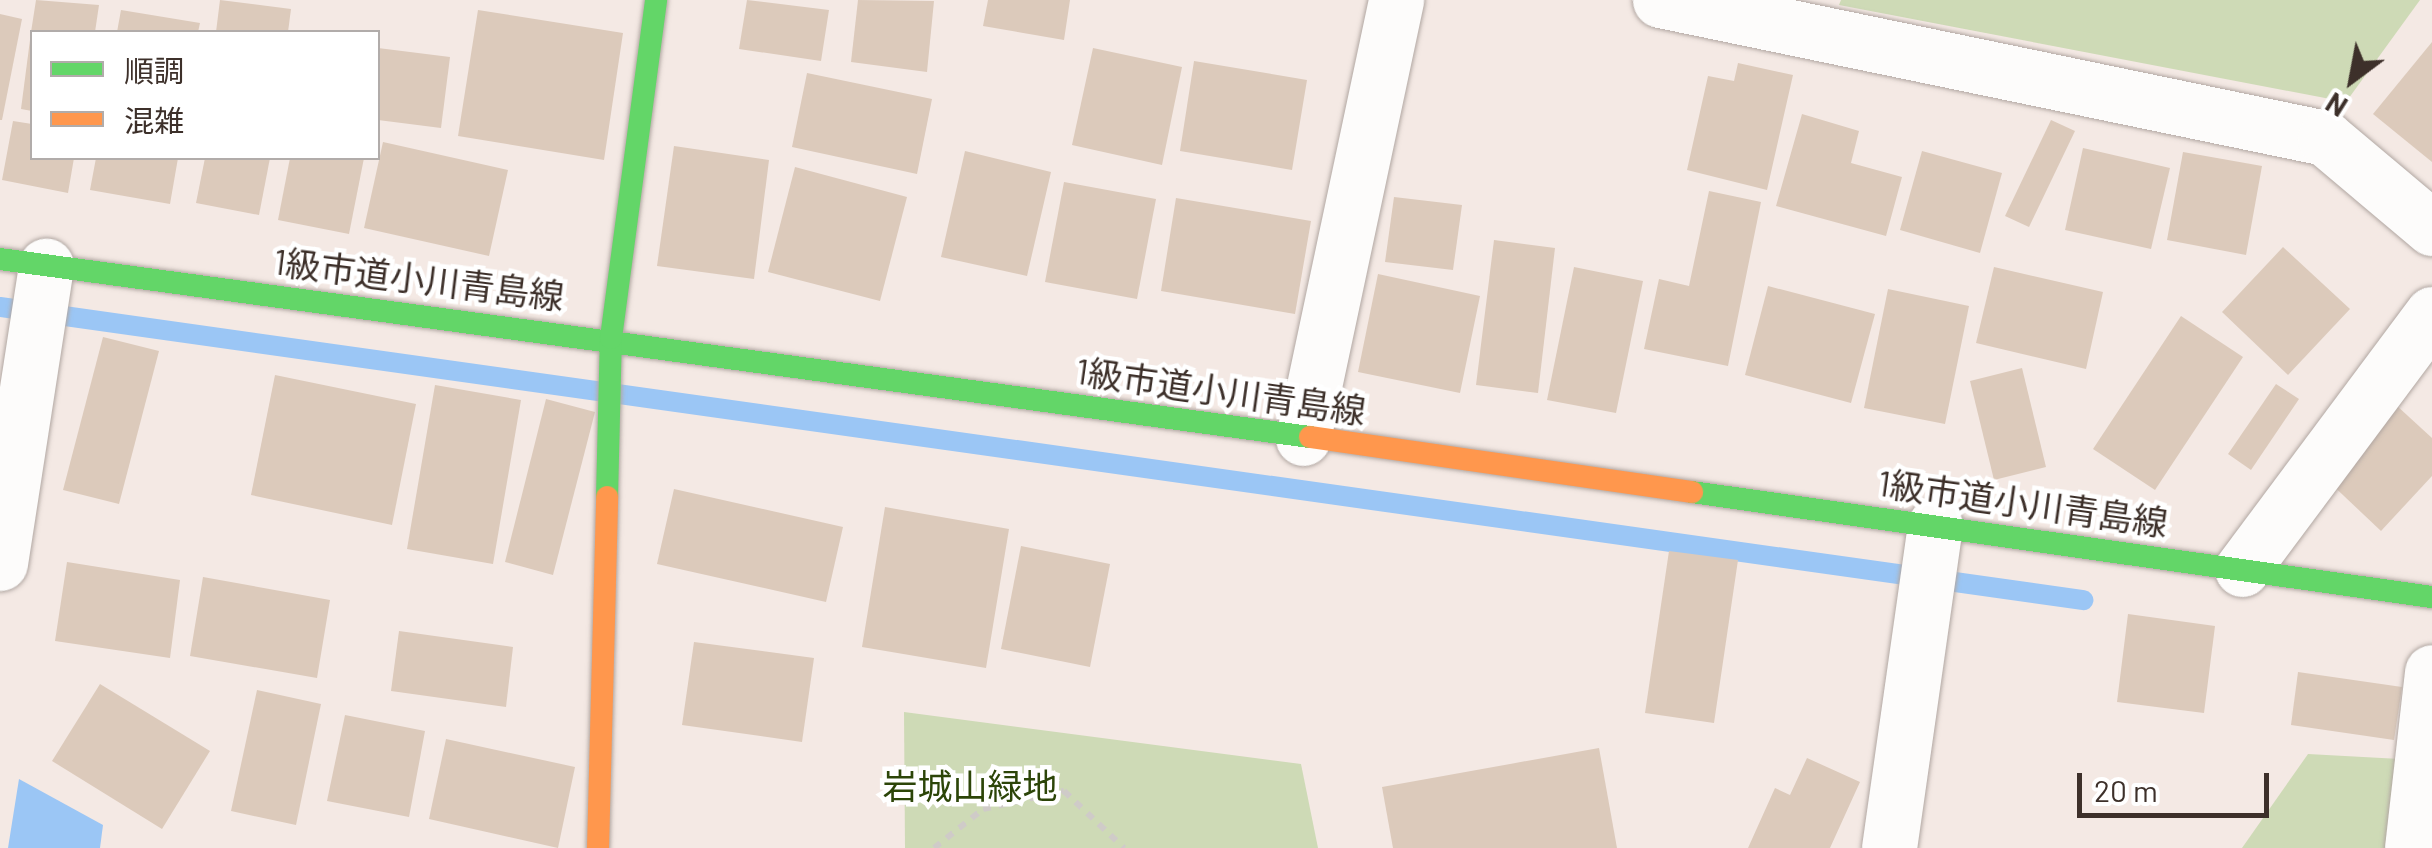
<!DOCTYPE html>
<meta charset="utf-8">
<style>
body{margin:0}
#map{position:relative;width:2432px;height:848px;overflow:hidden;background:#f4e9e4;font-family:Barlow,"Noto Sans JP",sans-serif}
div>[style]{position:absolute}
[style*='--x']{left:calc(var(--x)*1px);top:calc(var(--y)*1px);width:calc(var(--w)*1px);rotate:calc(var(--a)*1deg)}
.green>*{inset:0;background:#cedab6}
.water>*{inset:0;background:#9bc6f5}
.stream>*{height:20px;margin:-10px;padding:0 10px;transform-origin:10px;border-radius:10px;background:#9bc6f5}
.building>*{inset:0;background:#dccabb}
.path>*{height:6px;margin-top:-3px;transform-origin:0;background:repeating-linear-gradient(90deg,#cfcbc8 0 8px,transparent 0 16px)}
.roads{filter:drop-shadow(0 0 2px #b1a7a2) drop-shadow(0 0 2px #b1a7a2)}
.street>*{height:55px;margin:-27.5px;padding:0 27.5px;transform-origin:27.5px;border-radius:27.5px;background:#fdfcfb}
.fast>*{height:22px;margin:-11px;padding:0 11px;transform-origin:11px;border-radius:11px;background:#63d668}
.slow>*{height:22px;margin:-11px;padding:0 11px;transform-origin:11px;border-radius:11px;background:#ff974d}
span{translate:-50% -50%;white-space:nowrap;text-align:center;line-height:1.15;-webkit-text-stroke:9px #fff;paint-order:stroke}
.street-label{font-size:35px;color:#3d302a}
.park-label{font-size:35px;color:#2c4508}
.legend{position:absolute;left:30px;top:30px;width:350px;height:130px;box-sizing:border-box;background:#fff;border:2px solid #b1acaa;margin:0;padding:12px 18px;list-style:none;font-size:30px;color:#3d302a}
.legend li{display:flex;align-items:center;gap:20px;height:50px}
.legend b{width:50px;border:2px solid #b1acaa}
.north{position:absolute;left:2302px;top:30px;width:100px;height:100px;-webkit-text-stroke:8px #fff;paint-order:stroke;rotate:212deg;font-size:28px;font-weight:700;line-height:40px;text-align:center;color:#3d302a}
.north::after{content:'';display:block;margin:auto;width:35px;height:45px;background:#3d302a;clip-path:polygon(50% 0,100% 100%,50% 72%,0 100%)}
.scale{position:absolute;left:2077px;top:773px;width:192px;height:45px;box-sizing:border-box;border:5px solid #3d302a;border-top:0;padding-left:12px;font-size:30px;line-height:35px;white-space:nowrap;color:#3d302a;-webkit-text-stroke:8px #fff;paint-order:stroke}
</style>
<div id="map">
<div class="green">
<div style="clip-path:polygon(1841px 0,2420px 0,2346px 102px,1839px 5px)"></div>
<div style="clip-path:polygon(904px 712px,1301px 764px,1318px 848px,905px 848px)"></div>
<div style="clip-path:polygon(2308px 754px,2400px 759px,2394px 848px,2242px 848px)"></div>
</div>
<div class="water">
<div style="clip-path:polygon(19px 779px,103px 825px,100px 848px,8px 848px)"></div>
</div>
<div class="stream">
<div style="--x:0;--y:307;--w:2104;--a:8.01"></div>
</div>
<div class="building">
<div style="clip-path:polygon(36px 0,99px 5px,95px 32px,31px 32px)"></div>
<div style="clip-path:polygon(220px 0,291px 9px,288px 32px,216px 32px)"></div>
<div style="clip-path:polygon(747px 0,829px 10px,821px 61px,739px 49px)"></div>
<div style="clip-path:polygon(858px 0,934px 1px,927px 72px,851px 62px)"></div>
<div style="clip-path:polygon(988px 0,1070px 0,1064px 40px,983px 26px)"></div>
<div style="clip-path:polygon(121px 10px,200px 23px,198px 32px,117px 32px)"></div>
<div style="clip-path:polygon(478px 10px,623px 33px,604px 160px,458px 136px)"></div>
<div style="clip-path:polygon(0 14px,22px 19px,2px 120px,0 120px)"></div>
<div style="clip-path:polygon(30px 40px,32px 40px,32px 111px,21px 109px)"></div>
<div style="clip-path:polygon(2432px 42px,2432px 162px,2373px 114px)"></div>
<div style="clip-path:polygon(378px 48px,450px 57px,441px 128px,378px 120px)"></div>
<div style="clip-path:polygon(1093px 48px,1182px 67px,1162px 165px,1072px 145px)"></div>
<div style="clip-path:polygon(1194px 61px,1307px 80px,1292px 170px,1180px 151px)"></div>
<div style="clip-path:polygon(1738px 63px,1793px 75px,1767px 190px,1687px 170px,1708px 76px,1734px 81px)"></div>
<div style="clip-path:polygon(807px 73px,932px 99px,917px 174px,792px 147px)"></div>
<div style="clip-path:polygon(1802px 114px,1859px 131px,1851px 163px,1902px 177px,1886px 236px,1776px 206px)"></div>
<div style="clip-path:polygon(2051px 120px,2075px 131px,2029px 227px,2005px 216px)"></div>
<div style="clip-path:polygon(13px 121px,32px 124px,32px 158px,74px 158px,68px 193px,2px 180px)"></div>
<div style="clip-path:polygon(383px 142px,508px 170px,489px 256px,364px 228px)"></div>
<div style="clip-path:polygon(674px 146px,769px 160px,754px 279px,657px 266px)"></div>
<div style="clip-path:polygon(2083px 148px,2170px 168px,2151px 249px,2065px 230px)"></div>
<div style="clip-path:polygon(965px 151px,1051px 172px,1027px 276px,941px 257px)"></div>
<div style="clip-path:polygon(1922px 151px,2002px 173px,1980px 253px,1900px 230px)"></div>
<div style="clip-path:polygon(2183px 152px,2262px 166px,2246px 255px,2167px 240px)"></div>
<div style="clip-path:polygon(96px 158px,178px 158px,170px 204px,90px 190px)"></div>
<div style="clip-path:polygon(205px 158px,270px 158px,259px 215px,196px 203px)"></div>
<div style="clip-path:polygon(290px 158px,364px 158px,349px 234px,278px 220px)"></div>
<div style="clip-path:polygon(795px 167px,907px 197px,880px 301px,768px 272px)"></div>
<div style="clip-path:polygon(1064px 182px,1156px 199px,1137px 299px,1045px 282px)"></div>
<div style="clip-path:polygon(1709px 191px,1761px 202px,1728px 366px,1644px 349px,1659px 279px,1689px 286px)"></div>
<div style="clip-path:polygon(1394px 197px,1462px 205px,1453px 270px,1385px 262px)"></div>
<div style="clip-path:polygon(1176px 198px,1311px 221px,1295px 314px,1161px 291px)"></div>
<div style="clip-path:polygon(1494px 240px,1555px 248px,1538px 393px,1476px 385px)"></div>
<div style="clip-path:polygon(2283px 247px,2350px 309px,2288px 375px,2222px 312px)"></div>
<div style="clip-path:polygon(1574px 267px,1643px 281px,1616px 413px,1547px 400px)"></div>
<div style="clip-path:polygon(1994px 267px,2103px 292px,2086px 369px,1976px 343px)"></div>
<div style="clip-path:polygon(1378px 274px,1480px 296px,1460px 393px,1358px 372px)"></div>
<div style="clip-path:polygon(1768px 286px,1875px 314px,1851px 403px,1745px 375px)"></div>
<div style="clip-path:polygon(1888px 289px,1969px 306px,1945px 424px,1864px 408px)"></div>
<div style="clip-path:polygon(2181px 316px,2243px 357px,2155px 490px,2093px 449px)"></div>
<div style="clip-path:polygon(103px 337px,159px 351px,119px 504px,63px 490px)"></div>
<div style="clip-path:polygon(2022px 368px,2046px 467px,1994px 480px,1970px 381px)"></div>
<div style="clip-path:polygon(275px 375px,416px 404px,392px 525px,251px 495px)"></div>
<div style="clip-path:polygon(2276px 384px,2299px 399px,2251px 470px,2228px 454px)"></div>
<div style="clip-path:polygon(435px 385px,521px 400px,493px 564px,407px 549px)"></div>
<div style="clip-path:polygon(546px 399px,595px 412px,553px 575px,505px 562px)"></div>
<div style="clip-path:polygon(2396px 405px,2432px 438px,2432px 476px,2381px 531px,2326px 479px)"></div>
<div style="clip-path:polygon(674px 489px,843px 527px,826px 602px,657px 564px)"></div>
<div style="clip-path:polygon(885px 507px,1009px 529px,986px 668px,862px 647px)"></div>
<div style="clip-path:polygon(1021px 546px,1110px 564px,1090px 667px,1001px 649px)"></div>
<div style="clip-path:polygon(1669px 551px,1738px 560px,1714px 723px,1645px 713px)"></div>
<div style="clip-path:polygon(67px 562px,180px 580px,170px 658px,55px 641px)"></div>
<div style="clip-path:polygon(203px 577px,330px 600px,317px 678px,190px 656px)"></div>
<div style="clip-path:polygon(2128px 614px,2215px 626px,2204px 713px,2117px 702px)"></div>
<div style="clip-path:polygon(399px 631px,513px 647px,506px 707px,391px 691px)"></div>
<div style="clip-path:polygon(694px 642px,814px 658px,802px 742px,682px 725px)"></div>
<div style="clip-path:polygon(2298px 672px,2402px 687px,2394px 740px,2291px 725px)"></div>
<div style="clip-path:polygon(100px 684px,210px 751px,162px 829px,52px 761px)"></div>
<div style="clip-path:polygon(257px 690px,321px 704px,296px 825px,231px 811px)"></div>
<div style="clip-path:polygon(345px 715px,425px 731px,409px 817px,327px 801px)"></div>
<div style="clip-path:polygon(446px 739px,575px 767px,558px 848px,429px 819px)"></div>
<div style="clip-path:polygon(1599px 748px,1617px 848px,1393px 848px,1382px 787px)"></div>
<div style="clip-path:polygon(1807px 758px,1860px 782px,1830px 848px,1748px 848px,1775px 788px,1790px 795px)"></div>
</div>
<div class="path">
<div style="--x:934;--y:848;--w:63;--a:-38.5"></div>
<div style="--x:983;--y:809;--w:83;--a:-12.5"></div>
<div style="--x:1064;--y:791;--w:83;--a:43.5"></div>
</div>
<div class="roads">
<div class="street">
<div style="--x:1660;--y:0;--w:679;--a:11.72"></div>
<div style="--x:2325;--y:138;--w:140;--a:40.1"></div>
<div style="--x:1303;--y:438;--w:448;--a:-78"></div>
<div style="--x:0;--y:563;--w:301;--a:-81.2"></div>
<div style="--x:2242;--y:569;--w:318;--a:-53.3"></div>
<div style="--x:1889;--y:848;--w:326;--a:-81.9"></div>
<div style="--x:2412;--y:848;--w:177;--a:-83.5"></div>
</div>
<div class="fast">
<div style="--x:0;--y:259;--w:1322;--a:7.74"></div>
<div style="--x:1692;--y:492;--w:747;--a:8.08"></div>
<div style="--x:607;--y:497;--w:159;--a:-88.6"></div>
<div style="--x:611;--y:338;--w:341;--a:-82.4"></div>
</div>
<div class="slow">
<div style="--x:1310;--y:437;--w:386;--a:8.2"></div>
<div style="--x:598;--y:848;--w:351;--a:-88.5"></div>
</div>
</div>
<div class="street-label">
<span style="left:419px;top:278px;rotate:7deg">1級市道小川青島線</span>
<span style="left:1221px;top:390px;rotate:8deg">1級市道小川青島線</span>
<span style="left:2023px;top:502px;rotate:8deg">1級市道小川青島線</span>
</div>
<div class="park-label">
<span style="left:970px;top:785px">岩城山緑地</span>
</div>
<ul class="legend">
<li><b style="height:12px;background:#63d668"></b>順調</li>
<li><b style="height:12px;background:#ff974d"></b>混雑</li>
</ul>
<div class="north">N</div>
<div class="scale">20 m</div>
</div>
